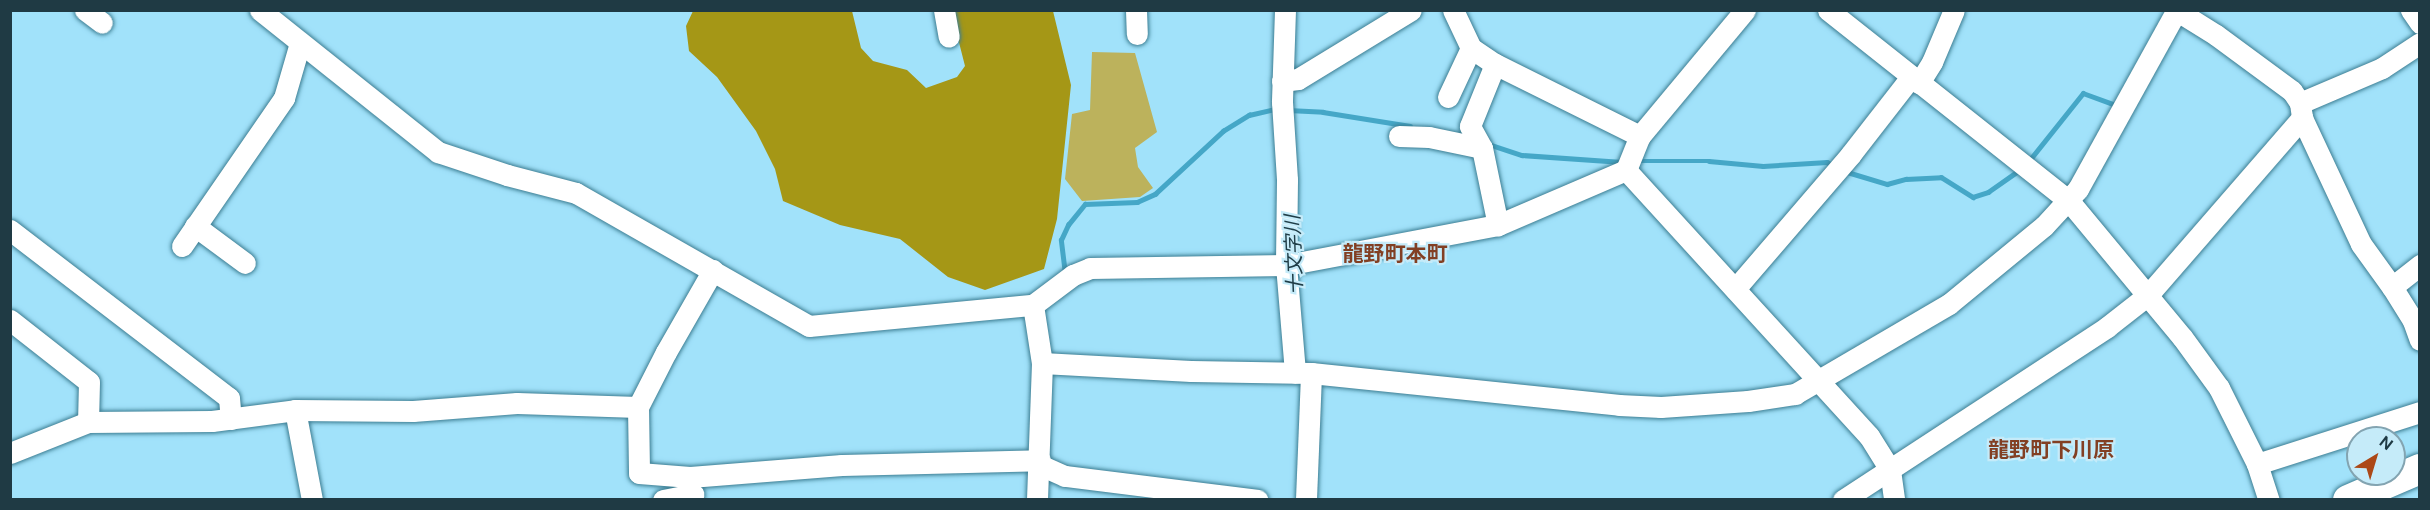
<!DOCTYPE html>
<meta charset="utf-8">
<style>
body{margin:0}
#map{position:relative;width:2430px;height:510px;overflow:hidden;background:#a1e2fa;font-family:"DM Sans","Noto Sans JP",sans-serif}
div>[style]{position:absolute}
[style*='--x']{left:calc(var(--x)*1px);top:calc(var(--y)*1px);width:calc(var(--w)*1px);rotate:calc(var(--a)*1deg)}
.green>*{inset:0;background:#bcb25c}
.forest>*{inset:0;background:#a59716}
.stream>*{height:4.5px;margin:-2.25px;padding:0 2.25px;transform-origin:2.25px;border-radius:2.25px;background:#45a7c7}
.roads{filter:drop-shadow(0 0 2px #3c7d92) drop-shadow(0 0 2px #3c7d92)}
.minor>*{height:21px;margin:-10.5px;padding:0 10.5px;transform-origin:10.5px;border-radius:10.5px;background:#fff}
.highway>*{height:30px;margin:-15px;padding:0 15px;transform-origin:15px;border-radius:15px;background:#fff}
span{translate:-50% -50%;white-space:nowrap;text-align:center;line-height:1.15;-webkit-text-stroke:4.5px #c5ebf9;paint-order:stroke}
.water-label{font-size:20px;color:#203e48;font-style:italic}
.quarter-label{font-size:21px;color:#823f23;font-weight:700}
.frame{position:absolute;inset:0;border:12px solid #1f3a44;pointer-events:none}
.north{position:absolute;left:2346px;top:426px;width:60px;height:60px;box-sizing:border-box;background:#c5ebf9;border:2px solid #83a4b1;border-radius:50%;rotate:38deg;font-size:16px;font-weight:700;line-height:24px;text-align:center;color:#1f3a44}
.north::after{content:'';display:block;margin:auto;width:21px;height:27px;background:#ac4817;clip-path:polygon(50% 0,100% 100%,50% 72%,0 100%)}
</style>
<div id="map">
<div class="green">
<div style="clip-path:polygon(1092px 52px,1135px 53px,1157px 132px,1135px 148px,1138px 167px,1153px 188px,1140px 197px,1082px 201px,1065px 179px,1072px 114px,1090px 110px)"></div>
</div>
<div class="forest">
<div style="clip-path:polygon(693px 11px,852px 11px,861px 48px,873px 61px,907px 70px,926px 88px,957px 77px,965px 66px,951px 11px,1053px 11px,1071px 85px,1057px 219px,1044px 269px,985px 290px,948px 277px,900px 239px,840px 225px,783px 201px,775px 169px,756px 131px,717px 77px,689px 51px,686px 26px)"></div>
</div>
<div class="stream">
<div style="--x:1288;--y:110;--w:35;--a:3"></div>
<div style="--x:1323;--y:112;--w:88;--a:9.1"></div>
<div style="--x:1488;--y:144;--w:36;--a:18"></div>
<div style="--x:1522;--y:155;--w:100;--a:4"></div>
<div style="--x:1636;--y:161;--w:73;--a:0"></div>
<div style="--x:1709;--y:161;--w:54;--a:5.3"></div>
<div style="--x:1763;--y:166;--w:64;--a:-3.6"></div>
<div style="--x:1827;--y:162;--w:8;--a:30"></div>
<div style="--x:2028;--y:162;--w:88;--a:-51.4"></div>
<div style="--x:2083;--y:93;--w:37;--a:20"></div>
<div style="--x:1844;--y:171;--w:45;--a:16.8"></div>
<div style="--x:1887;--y:184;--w:20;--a:-15"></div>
<div style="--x:1906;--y:179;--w:35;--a:-3"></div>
<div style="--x:1941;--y:177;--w:38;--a:32"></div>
<div style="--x:1973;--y:197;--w:16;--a:-18"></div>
<div style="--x:1988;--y:192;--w:38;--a:-35"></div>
<div style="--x:1065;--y:274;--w:34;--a:-97"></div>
<div style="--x:1061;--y:240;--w:17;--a:-65"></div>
<div style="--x:1068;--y:225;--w:27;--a:-51"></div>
<div style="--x:1085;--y:204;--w:52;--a:-2.2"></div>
<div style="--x:1137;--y:202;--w:20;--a:-24"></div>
<div style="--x:1155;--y:194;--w:93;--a:-42.8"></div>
<div style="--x:1223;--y:131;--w:31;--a:-32"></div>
<div style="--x:1249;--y:115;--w:28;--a:-13"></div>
</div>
<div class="roads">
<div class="minor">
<div style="--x:85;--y:10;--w:21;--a:37"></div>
<div style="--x:260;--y:10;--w:228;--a:38.6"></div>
<div style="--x:438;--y:152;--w:73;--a:18.4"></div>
<div style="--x:507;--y:175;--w:71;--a:14.6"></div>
<div style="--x:576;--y:193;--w:268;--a:29.7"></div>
<div style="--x:809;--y:326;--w:225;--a:-5.4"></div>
<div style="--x:1033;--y:305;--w:50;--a:-36.9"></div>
<div style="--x:1073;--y:275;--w:18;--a:-22"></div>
<div style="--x:1090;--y:268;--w:196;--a:-0.9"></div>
<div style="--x:1286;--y:265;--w:216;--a:-10.7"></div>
<div style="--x:1498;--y:225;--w:139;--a:-23.3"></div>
<div style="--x:1626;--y:170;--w:37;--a:-68"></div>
<div style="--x:1640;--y:136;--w:164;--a:-50.2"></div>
<div style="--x:944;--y:10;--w:27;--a:80"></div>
<div style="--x:1136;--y:10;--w:24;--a:88"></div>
<div style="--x:1285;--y:10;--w:92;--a:91.9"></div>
<div style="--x:1282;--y:102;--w:78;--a:86.3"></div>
<div style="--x:1287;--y:180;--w:85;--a:90.7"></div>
<div style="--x:1286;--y:265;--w:108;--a:85.2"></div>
<div style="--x:1453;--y:10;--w:42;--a:64.7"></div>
<div style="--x:1471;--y:48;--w:29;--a:34"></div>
<div style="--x:1495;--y:64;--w:162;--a:26.4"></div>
<div style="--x:1828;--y:10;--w:308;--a:38.4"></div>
<div style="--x:2069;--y:201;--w:177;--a:50.3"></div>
<div style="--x:2182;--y:337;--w:63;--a:54"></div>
<div style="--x:2219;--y:388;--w:85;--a:63.4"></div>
<div style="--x:2257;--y:464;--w:38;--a:72"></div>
<div style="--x:2176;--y:10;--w:47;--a:32"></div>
<div style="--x:2216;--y:35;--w:94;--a:36.4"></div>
<div style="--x:2292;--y:91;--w:14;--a:56"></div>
<div style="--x:2300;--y:103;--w:15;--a:82"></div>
<div style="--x:2302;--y:118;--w:139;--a:64.9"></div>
<div style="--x:2361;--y:244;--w:53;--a:54.2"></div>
<div style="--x:2392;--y:287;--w:40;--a:58"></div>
<div style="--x:2413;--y:321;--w:20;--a:70"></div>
<div style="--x:2411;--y:10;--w:16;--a:55"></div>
<div style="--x:1282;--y:81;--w:16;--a:-7"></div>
<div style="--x:1298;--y:79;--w:132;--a:-31.4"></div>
<div style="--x:1919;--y:83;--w:25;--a:-58"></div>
<div style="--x:1932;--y:62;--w:56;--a:-67.1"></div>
<div style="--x:1448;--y:97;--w:54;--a:-64.9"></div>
<div style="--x:2300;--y:103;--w:89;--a:-23.1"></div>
<div style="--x:2382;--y:68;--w:45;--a:-33.3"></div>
<div style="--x:1399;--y:136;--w:30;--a:2"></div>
<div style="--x:1429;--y:137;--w:54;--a:11.7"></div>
<div style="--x:1482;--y:148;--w:79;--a:78.3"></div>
<div style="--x:1482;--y:148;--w:25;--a:-119"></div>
<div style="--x:1470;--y:126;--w:67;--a:-68"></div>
<div style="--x:1626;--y:170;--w:360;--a:47.6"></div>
<div style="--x:1869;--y:436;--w:40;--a:58"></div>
<div style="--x:1890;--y:470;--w:30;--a:82"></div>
<div style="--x:195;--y:226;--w:62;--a:36.5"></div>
<div style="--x:10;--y:230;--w:276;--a:37.5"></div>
<div style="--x:229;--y:398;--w:21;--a:85"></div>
<div style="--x:182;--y:246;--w:180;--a:-55.4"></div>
<div style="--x:284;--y:98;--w:57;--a:-73.8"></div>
<div style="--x:713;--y:270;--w:95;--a:119.8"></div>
<div style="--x:666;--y:352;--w:62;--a:117"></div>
<div style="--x:638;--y:407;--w:66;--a:89.1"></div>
<div style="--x:639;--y:473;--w:51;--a:4.5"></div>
<div style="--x:690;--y:477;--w:152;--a:-4.5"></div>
<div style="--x:842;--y:465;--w:198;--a:-1.4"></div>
<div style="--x:2392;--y:287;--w:36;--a:-38"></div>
<div style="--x:1735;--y:289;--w:178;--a:-49.3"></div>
<div style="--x:1851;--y:154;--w:98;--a:-52.1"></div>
<div style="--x:1033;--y:305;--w:59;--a:81.2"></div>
<div style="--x:1042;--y:363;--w:137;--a:92.1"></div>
<div style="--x:10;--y:320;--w:100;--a:38.1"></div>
<div style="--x:89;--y:382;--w:40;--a:91.4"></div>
<div style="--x:1042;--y:363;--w:149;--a:3.1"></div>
<div style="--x:1191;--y:371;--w:120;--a:1"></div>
<div style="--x:1311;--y:373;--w:310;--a:5.9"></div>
<div style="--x:1619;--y:405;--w:42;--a:2.7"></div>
<div style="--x:1661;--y:407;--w:87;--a:-3.9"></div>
<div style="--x:1748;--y:401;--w:48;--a:-8.5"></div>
<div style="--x:1795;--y:394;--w:178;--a:-30.3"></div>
<div style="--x:1949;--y:304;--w:123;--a:-39.4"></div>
<div style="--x:2044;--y:226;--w:50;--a:-47.4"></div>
<div style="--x:2078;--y:189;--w:205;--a:-61.1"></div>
<div style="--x:295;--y:410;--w:92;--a:79.3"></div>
<div style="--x:10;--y:453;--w:84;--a:-21.7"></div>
<div style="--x:88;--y:422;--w:124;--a:-0.5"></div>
<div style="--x:212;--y:421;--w:84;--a:-7.5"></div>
<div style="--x:295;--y:410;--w:118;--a:0.5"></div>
<div style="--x:413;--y:411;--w:104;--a:-4.4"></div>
<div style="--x:517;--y:403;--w:121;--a:1.9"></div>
<div style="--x:2257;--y:464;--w:171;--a:-17.7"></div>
<div style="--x:1040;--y:465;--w:27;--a:24"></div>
<div style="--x:1065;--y:476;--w:194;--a:7.1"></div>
<div style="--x:1306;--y:499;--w:126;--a:-87.7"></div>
<div style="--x:663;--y:500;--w:31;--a:-11"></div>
<div style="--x:1843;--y:500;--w:316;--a:-33.2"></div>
<div style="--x:2107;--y:327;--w:52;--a:-38"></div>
<div style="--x:2148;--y:295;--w:235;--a:-49"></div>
</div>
<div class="highway">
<div style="--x:2348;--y:500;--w:78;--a:-23.3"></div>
</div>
</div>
<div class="water-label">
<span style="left:1294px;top:255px;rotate:-92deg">十文字川</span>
</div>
<div class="quarter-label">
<span style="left:1395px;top:254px">龍野町本町</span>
<span style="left:2051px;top:450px">龍野町下川原</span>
</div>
<div class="frame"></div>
<div class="north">N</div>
</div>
